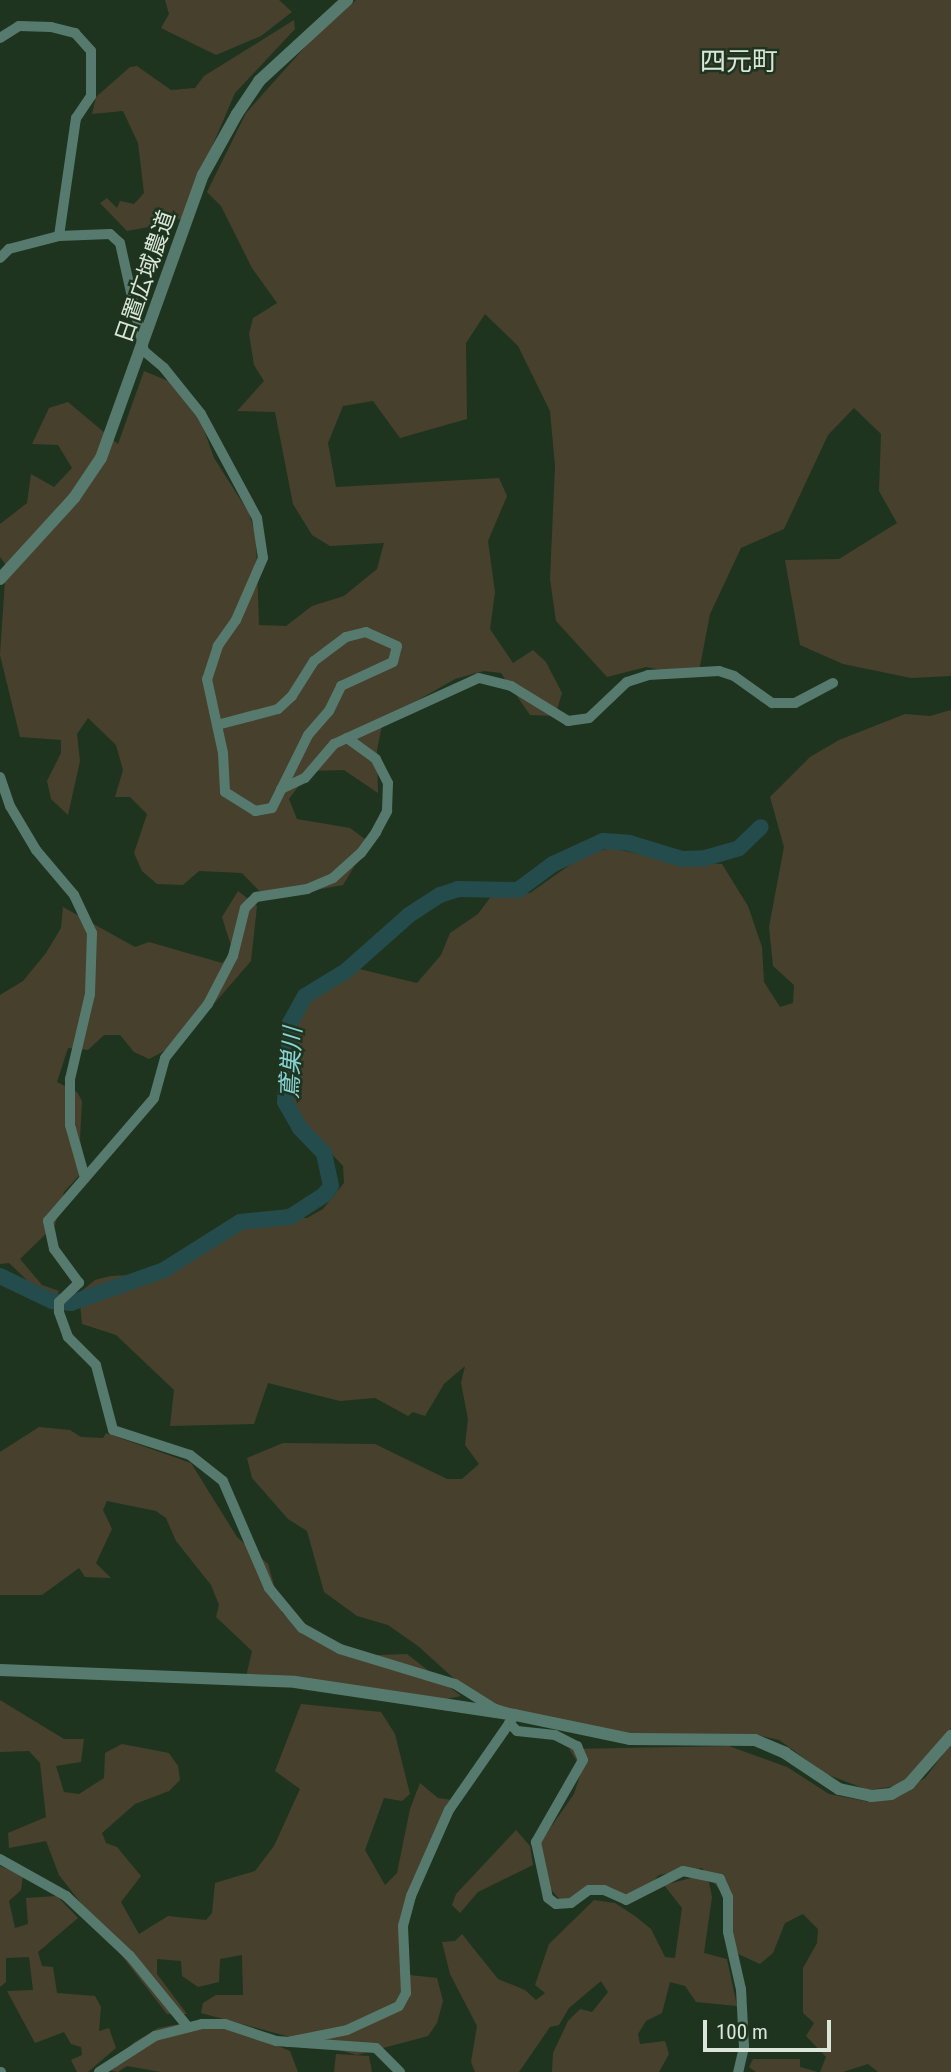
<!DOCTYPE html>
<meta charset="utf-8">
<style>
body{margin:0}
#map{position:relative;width:951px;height:2072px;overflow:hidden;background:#1f341f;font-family:"Roboto Condensed","Noto Sans JP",sans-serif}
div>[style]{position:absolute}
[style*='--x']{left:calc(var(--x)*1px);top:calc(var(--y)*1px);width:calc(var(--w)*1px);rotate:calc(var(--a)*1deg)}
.green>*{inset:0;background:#47402d}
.river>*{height:16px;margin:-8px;padding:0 8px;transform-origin:8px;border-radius:8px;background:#244c4d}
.minor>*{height:10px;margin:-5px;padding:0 5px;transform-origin:5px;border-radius:5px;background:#567b6e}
.tertiary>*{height:12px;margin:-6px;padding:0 6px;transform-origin:6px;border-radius:6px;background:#567b6e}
span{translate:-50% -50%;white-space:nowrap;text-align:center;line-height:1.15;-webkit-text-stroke:5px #1f341f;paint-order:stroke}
.street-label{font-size:23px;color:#d9e6d9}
.water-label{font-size:24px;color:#88d3d5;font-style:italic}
.quarter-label{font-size:26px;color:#d9e6d9}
.scale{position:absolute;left:703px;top:2020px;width:128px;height:32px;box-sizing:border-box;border:4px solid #d9e6d9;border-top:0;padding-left:9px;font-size:21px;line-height:24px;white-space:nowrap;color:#d9e6d9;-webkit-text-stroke:5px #1f341f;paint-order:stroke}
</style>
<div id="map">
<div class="green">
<div style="clip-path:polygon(165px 0,279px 0,292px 12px,261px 36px,216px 55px,161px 28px,169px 14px)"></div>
<div style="clip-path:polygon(356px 0,951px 0,951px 676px,911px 678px,843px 664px,800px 645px,785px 560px,839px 559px,897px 523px,879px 491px,881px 434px,854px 408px,828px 435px,784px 529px,741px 548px,710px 614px,698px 677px,646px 667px,607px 677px,556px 621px,550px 579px,555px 466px,550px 411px,518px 346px,485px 314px,466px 343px,467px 419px,400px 438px,373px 401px,343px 406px,328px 443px,336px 487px,499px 478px,507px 496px,488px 541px,495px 592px,490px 629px,513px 663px,533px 650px,546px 662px,562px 693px,555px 716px,530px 715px,501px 673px,484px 671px,455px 679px,383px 720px,377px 750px,378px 793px,344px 770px,310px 771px,289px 799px,297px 819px,350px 828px,369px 842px,343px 885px,267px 899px,242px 873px,199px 871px,183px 885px,157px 884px,142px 871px,134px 853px,147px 814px,130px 797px,115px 797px,123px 770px,116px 745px,88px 718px,77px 734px,80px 761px,68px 815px,51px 799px,47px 781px,61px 753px,61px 740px,20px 737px,0 655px,6px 565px,0 557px,0 524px,27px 503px,31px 474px,54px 487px,72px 468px,58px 445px,32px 444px,49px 408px,68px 402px,118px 444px,144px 371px,173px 383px,193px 399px,214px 458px,249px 513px,256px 537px,259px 625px,286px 626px,312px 606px,344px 596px,377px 569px,384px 543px,330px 546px,312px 535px,293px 504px,275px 412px,237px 411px,264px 381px,254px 365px,249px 334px,253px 318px,277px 303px,252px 268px,221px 206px,207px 192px,246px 113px,313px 38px)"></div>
<div style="clip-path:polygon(294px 20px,295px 29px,235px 93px,181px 219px,168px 220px,160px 212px,154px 226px,127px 231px,100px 203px,107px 198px,117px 208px,120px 201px,134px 204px,144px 193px,138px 143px,123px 111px,92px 114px,96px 97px,130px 67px,137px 66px,171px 90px,195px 88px,204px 76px)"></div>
<div style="clip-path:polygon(951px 710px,951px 1728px,918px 1772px,896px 1786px,868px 1790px,826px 1774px,779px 1740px,753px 1734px,688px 1742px,491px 1712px,418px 1646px,388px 1625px,357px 1616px,324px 1592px,307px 1531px,288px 1519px,252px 1478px,247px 1458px,283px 1443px,375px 1444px,447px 1479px,462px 1479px,479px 1464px,465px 1445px,468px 1419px,461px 1383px,465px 1366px,444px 1384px,425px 1416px,413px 1412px,408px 1416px,375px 1398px,340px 1401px,268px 1383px,254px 1424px,170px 1426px,174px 1390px,116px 1335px,82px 1324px,79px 1293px,95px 1280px,111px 1276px,167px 1273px,227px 1224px,252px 1216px,307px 1218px,323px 1209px,344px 1183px,343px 1166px,301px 1121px,290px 1097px,298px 1052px,295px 1029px,307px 1003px,332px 972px,351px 967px,417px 983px,441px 955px,450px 933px,478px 914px,492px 895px,530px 893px,584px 855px,611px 848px,666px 860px,722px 864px,748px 906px,762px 947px,764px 982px,780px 1007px,793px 1003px,794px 985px,773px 966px,769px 927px,784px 847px,770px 797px,810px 757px,839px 740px,905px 714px,930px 716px)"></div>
<div style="clip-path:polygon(238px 891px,257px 906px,251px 961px,180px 1043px,149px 1059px,134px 1052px,120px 1035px,104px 1035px,88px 1050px,68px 1048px,57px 1082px,77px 1092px,82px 1101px,80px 1139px,86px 1168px,64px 1192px,55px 1225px,20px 1259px,42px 1285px,59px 1291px,56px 1297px,32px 1285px,9px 1263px,0 1264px,0 995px,23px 981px,46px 953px,61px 928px,63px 907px,135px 947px,149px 942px,222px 963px,233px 952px,222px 917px)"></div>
<div style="clip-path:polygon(39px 1427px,70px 1430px,81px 1437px,103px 1438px,106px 1433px,191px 1463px,237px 1537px,268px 1564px,282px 1613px,309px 1637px,353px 1656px,407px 1654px,461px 1696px,437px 1701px,246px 1677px,252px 1651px,216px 1617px,219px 1605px,211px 1585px,176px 1541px,166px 1518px,156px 1511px,107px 1501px,103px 1510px,112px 1529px,96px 1563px,111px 1578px,85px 1577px,79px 1568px,42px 1595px,0 1595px,0 1452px)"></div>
<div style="clip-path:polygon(0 1700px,64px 1739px,84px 1739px,81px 1762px,56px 1766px,64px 1792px,79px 1794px,104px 1778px,105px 1753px,122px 1744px,169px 1753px,178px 1766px,180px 1780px,169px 1791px,135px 1804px,102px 1833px,106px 1843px,117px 1847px,141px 1876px,121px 1902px,139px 1934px,168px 1916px,206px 1920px,212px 1913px,215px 1883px,255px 1871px,274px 1846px,300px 1789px,275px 1771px,301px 1704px,381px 1712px,395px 1734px,410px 1794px,402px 1801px,384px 1798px,365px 1850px,385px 1885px,397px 1873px,410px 1809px,420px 1783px,438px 1798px,452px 1800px,409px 1896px,402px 1978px,410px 1975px,437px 1978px,443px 2001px,437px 2023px,428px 2036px,357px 2055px,201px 2013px,203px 2003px,216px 1995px,243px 1995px,242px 1955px,220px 1959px,219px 1982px,198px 1987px,182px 1976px,181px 1961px,157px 1959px,157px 1974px,187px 2014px,167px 2014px,59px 1875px,46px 1841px,9px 1848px,8px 1833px,46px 1817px,40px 1763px,29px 1751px,0 1752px)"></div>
<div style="clip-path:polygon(951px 1744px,951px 2072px,878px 2072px,868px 2064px,843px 2072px,820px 2072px,826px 2057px,806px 2036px,814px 2023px,803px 2013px,803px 1968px,817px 1943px,818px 1929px,803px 1914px,785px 1923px,773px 1953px,760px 1964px,736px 1953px,722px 1893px,702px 1868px,659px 1875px,646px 1888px,623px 1899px,593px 1893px,560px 1900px,548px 1886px,538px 1859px,541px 1841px,574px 1794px,582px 1769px,569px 1749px,729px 1746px,787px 1767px,829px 1794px,870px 1802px,895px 1796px,925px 1778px)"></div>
<div style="clip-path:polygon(516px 1830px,530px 1846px,533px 1865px,478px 1892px,460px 1913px,452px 1905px,456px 1894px)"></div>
<div style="clip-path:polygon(0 1866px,23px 1876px,21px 1890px,9px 1901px,15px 1928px,28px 1924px,26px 1898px,57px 1896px,78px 1918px,38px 1952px,42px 1966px,53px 1967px,57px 1993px,95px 1996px,101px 2007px,99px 2031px,109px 2028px,116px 2048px,88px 2072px,77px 2072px,71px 2060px,82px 2055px,81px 2047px,71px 2044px,64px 2032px,35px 2043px,7px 1991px,33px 1990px,29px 1957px,6px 1958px,6px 1982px,0 1987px)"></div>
<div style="clip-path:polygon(695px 1877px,709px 1882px,712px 1897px,704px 1953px,727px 1959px,737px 2006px,696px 2002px,685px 1986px,670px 1982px,662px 2013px,646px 2021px,638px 2034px,640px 2044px,665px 2041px,669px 2054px,659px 2072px,552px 2072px,553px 2053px,568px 2021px,580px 2009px,592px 2012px,608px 1992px,601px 1981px,569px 2008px,559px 2025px,550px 2027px,519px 2072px,475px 2072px,471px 2062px,477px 2026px,450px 1974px,442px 1942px,455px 1941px,462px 1934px,498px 1979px,525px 1990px,536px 2000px,545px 1993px,535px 1985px,549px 1944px,594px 1900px,615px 1903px,635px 1916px,651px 1929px,665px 1957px,675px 1958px,682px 1908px,664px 1885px)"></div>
<div style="clip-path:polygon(196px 2021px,243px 2031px,290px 2051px,298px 2072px,161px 2072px,127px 2066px,118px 2072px,108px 2070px,133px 2043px,158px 2028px)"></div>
<div style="clip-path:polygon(336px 2054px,369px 2056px,372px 2072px,334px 2072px)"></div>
<div style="clip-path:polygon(753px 2059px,800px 2059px,800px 2067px,818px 2072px,756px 2072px,749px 2067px)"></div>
</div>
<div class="river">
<div style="--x:0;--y:1276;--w:58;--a:25.7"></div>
<div style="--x:52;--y:1301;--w:19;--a:6"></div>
<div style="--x:71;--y:1303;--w:99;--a:-19.5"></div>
<div style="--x:164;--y:1270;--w:90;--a:-32.3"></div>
<div style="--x:240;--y:1222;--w:50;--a:-5.7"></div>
<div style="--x:290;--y:1217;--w:40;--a:-32.9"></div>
<div style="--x:324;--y:1195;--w:11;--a:-52"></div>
<div style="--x:331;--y:1186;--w:34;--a:-102"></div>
<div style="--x:324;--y:1153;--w:35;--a:-134"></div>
<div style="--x:300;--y:1128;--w:30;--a:-120"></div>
<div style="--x:285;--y:1102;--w:79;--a:-86.4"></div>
<div style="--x:290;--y:1023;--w:31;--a:-61"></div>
<div style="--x:305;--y:996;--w:48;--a:-31.4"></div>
<div style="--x:346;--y:971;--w:84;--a:-41.6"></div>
<div style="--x:409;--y:915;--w:37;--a:-33"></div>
<div style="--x:440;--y:895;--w:19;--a:-18"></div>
<div style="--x:458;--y:889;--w:60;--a:1"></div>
<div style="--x:518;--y:890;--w:44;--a:-36.6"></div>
<div style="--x:553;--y:864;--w:55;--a:-24.7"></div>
<div style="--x:603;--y:841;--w:26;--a:4"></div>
<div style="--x:629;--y:843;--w:55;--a:16.8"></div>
<div style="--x:682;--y:859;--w:23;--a:-2"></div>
<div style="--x:705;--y:858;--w:35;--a:-16"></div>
<div style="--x:739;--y:848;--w:30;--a:-44"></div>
</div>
<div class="minor">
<div style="--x:0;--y:38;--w:22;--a:-32"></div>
<div style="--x:19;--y:26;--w:32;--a:2"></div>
<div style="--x:51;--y:27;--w:25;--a:14"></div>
<div style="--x:75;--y:33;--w:24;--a:48"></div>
<div style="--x:91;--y:51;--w:45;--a:90"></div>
<div style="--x:91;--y:96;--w:27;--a:124"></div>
<div style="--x:76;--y:118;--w:119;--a:98.2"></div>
<div style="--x:0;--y:258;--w:13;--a:-45"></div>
<div style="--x:9;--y:249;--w:52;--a:-14.6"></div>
<div style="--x:59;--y:236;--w:51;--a:-2.2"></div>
<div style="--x:110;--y:234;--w:13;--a:42"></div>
<div style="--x:120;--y:243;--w:111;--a:77.5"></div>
<div style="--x:144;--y:351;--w:26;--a:40"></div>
<div style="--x:164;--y:368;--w:59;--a:51.2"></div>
<div style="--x:201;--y:414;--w:118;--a:61.7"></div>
<div style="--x:257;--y:518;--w:40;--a:81.5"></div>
<div style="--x:263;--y:558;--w:68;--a:113.5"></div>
<div style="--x:236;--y:620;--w:32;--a:125"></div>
<div style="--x:218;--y:646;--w:35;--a:108"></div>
<div style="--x:207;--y:679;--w:76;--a:77.8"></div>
<div style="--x:223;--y:753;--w:39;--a:87"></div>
<div style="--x:225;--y:792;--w:36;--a:32"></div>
<div style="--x:255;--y:811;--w:17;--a:-10"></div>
<div style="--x:272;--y:808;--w:81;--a:-63.7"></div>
<div style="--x:308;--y:735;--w:32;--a:-49"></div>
<div style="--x:329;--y:711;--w:28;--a:-64"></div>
<div style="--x:341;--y:686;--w:57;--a:-24.8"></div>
<div style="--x:393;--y:662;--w:16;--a:-76"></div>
<div style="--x:397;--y:646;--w:34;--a:-156"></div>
<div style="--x:366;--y:632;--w:21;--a:166"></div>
<div style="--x:346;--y:637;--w:40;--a:143"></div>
<div style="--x:314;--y:661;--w:41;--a:122.2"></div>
<div style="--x:292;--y:696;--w:19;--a:137"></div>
<div style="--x:278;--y:709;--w:63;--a:165.3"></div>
<div style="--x:0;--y:777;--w:31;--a:71"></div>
<div style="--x:10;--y:806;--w:51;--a:59.4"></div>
<div style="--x:36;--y:850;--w:59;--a:49.8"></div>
<div style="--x:74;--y:895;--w:42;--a:64.7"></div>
<div style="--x:92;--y:933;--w:61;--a:91.9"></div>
<div style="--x:90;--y:994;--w:87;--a:103.2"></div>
<div style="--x:70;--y:1079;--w:46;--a:90"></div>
<div style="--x:70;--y:1125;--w:55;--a:74.2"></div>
<div style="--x:281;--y:789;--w:26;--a:-25"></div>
<div style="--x:305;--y:778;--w:45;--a:-49.5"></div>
<div style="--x:334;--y:744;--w:159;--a:-24.5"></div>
<div style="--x:479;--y:678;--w:33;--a:14"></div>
<div style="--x:511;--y:686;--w:67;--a:31.6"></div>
<div style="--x:568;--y:721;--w:21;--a:-8"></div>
<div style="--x:589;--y:718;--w:52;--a:-43.5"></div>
<div style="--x:627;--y:682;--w:22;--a:-18"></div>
<div style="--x:648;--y:675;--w:71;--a:-3.2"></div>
<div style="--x:719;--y:671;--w:16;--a:18"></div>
<div style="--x:734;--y:676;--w:47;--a:35.4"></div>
<div style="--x:772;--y:703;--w:23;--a:0"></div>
<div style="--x:795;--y:703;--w:43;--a:-27.8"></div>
<div style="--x:509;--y:1723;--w:11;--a:45"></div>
<div style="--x:517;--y:1731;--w:38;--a:6"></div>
<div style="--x:555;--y:1735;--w:25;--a:27"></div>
<div style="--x:577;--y:1746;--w:15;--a:67"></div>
<div style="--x:583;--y:1760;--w:95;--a:119.8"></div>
<div style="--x:536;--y:1842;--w:57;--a:77.9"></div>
<div style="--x:548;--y:1898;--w:10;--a:37"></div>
<div style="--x:556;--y:1904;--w:15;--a:-4"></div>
<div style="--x:571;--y:1903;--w:22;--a:-36"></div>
<div style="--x:589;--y:1890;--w:15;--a:0"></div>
<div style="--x:604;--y:1890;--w:24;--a:24"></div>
<div style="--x:626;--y:1900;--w:64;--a:-27"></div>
<div style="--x:683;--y:1871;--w:38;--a:12"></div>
<div style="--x:720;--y:1879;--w:20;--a:66"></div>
<div style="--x:728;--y:1897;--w:35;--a:90"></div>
<div style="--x:728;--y:1932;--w:58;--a:77.2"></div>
<div style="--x:741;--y:1989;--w:58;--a:87"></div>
<div style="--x:744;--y:2047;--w:26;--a:103"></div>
<div style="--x:0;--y:1859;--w:76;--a:29.3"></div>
<div style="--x:66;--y:1896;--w:88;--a:43.2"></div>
<div style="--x:130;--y:1956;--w:90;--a:50.8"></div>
<div style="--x:288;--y:2042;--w:60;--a:-11.5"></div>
<div style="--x:347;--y:2030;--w:57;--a:-24.8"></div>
<div style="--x:399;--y:2006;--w:15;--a:-62"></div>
<div style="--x:406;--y:1993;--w:67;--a:-92.6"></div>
<div style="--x:403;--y:1926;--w:31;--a:-75"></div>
<div style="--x:411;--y:1896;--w:94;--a:-66.2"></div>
<div style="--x:449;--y:1810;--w:116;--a:-55.2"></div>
<div style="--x:515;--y:1715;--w:21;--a:-163"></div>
<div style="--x:495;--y:1709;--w:47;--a:-148"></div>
<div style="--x:455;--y:1684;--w:120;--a:-163.1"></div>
<div style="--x:340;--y:1649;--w:43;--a:-151.1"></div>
<div style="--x:302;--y:1628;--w:52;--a:-129.5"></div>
<div style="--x:269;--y:1588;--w:116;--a:-113.3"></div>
<div style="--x:223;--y:1481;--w:42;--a:-141.8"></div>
<div style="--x:190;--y:1455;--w:81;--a:-162"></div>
<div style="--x:113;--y:1430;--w:67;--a:-104.7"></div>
<div style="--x:96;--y:1365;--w:40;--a:-135"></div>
<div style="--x:68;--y:1337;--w:27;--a:-110"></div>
<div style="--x:59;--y:1312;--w:10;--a:-90"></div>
<div style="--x:59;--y:1302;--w:28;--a:-44"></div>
<div style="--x:79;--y:1283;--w:42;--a:-126.3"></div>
<div style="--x:54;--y:1249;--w:29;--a:-102"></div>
<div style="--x:48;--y:1221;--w:162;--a:-49.2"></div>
<div style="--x:154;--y:1098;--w:41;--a:-74.6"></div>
<div style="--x:165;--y:1058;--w:69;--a:-51.5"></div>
<div style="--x:208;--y:1004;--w:54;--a:-62.5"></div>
<div style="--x:233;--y:956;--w:49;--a:-76"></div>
<div style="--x:245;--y:908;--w:16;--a:-45"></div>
<div style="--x:256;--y:897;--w:52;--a:-8.9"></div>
<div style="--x:307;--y:889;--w:28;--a:-23"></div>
<div style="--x:333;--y:878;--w:38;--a:-42"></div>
<div style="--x:361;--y:853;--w:26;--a:-54"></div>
<div style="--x:376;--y:832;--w:24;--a:-62"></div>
<div style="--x:387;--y:811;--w:28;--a:-88"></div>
<div style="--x:388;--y:783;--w:27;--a:-117"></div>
<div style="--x:376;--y:759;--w:36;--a:-144"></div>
<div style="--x:0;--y:2072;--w:1;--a:0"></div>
<div style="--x:99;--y:2072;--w:67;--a:-32.7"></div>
<div style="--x:155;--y:2036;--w:49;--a:-14.3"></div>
<div style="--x:202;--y:2024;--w:23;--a:0"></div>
<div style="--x:225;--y:2024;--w:54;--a:18.4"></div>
<div style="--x:276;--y:2041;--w:100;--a:4"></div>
<div style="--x:376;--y:2048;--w:34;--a:45"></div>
</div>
<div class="tertiary">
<div style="--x:0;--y:579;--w:110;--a:-47.6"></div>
<div style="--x:74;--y:498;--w:48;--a:-56"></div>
<div style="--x:101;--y:458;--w:301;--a:-70.2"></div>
<div style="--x:203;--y:175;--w:70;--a:-60.9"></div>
<div style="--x:237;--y:114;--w:40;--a:-56"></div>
<div style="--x:259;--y:81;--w:120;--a:-42.6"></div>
<div style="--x:0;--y:1670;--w:295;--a:2.3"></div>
<div style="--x:295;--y:1682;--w:222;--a:8.5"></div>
<div style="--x:515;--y:1715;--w:117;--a:11.8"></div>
<div style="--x:630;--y:1739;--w:125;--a:0.5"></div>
<div style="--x:755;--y:1740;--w:33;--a:23"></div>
<div style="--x:785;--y:1753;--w:65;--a:33.7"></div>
<div style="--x:839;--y:1789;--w:33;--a:12"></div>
<div style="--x:871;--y:1796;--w:20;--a:-6"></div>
<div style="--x:891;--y:1794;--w:21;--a:-29"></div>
<div style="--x:909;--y:1784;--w:64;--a:-48.8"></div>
</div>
<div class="street-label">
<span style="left:146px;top:277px;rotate:-71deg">日置広域農道</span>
</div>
<div class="water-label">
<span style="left:292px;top:1063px;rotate:-87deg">鳶巣川</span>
</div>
<div class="quarter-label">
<span style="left:739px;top:62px">四元町</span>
</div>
<div class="scale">100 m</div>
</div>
